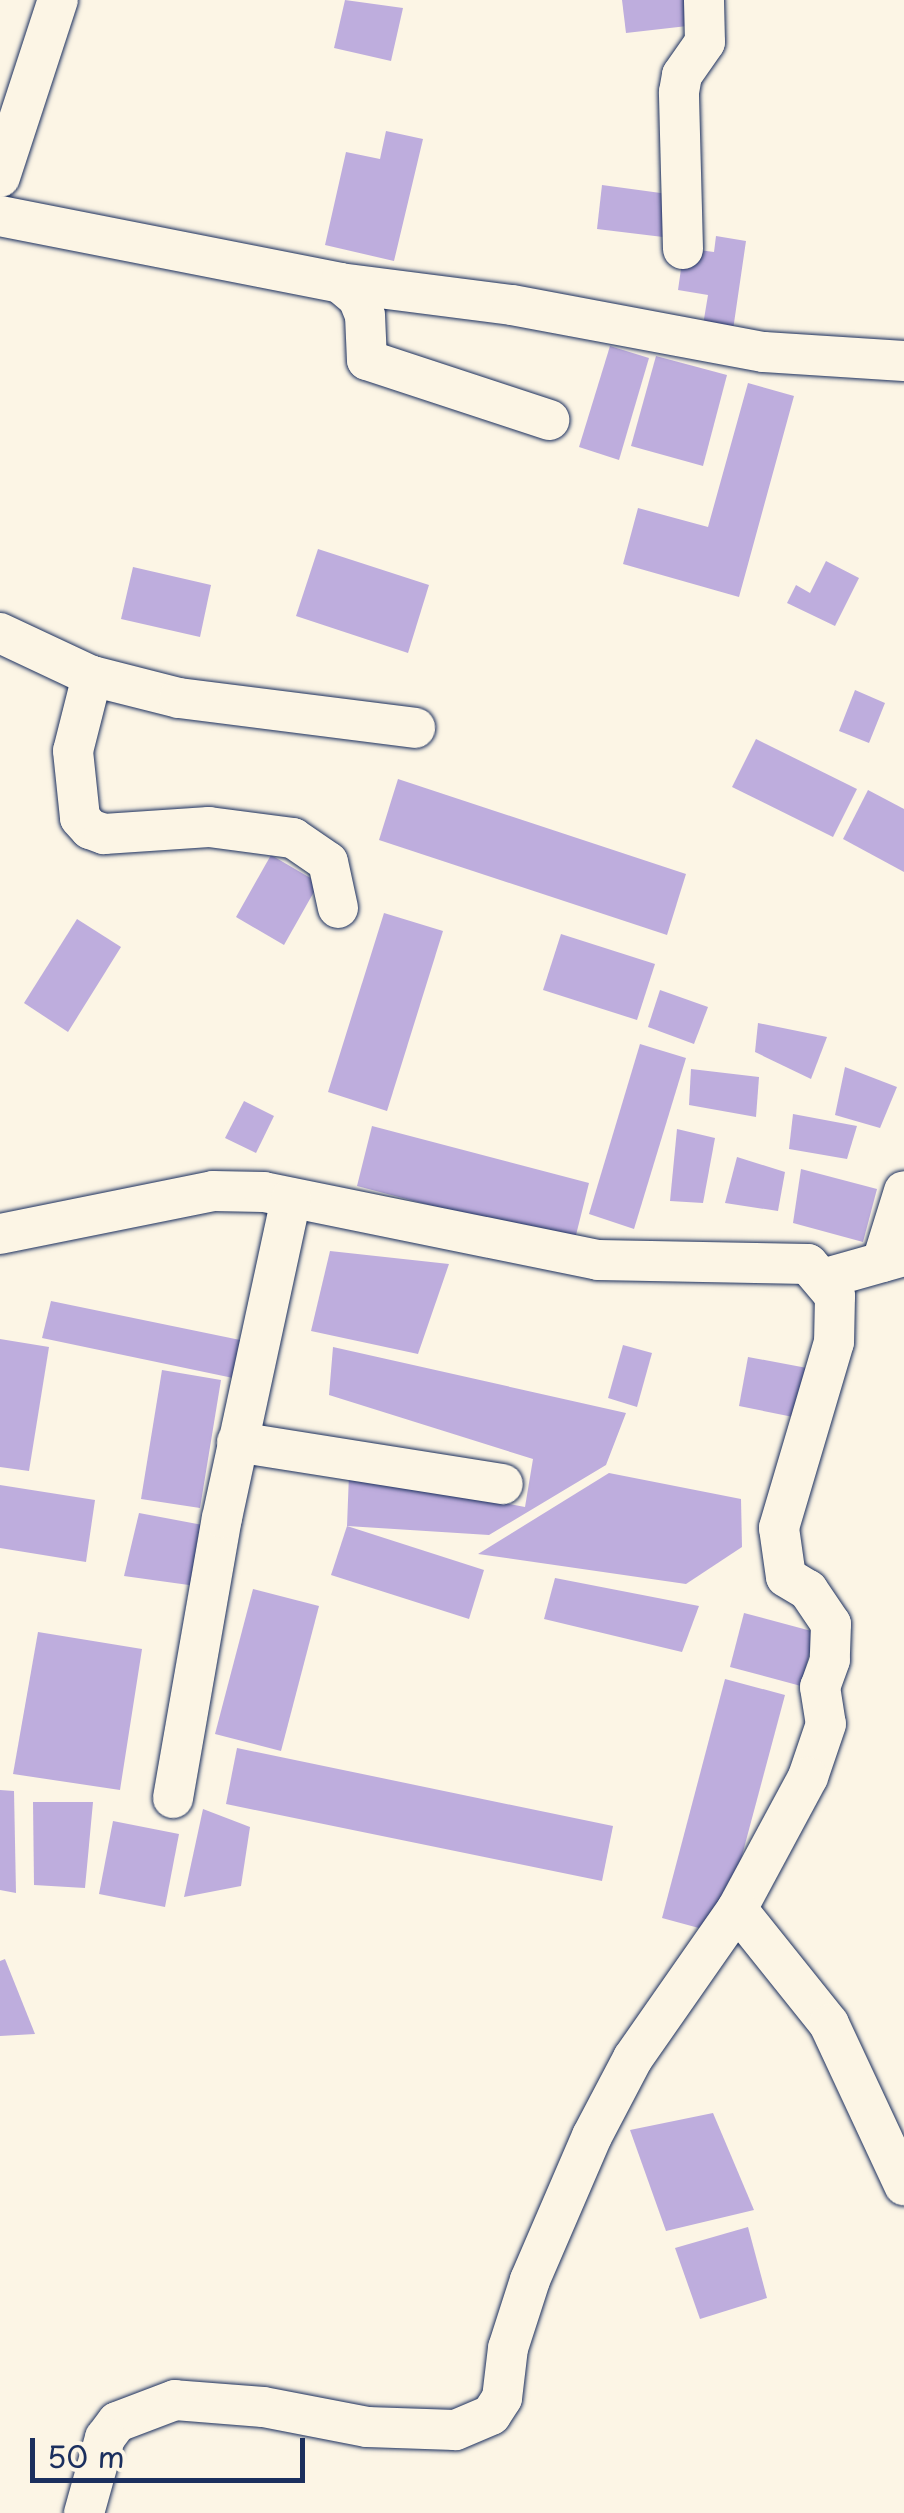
<!DOCTYPE html>
<style>
body{margin:0}
#map{position:relative;width:904px;height:2513px;overflow:hidden;background:#fcf5e5;font-family:"Playpen Sans",sans-serif}
div>[style]{position:absolute}
[style*='--x']{left:calc(var(--x)*1px);top:calc(var(--y)*1px);width:calc(var(--w)*1px);rotate:calc(var(--a)*1deg)}
.building>*{inset:0;background:#beaddd}
.roads{filter:drop-shadow(0 0 2px #1b2f5e) drop-shadow(0 0 2px #1b2f5e)}
.street>*{height:40px;margin:-20px;padding:0 20px;transform-origin:20px;border-radius:20px;background:#fcf5e5}
span{translate:-50% -50%;white-space:nowrap;text-align:center;line-height:1.15;-webkit-text-stroke:8px #fcf5e5;paint-order:stroke}
.scale{position:absolute;left:30px;top:2438px;width:275px;height:45px;box-sizing:border-box;border:5px solid #1b2f5e;border-top:0;padding-left:12px;font-size:30px;line-height:35px;white-space:nowrap;color:#1b2f5e;-webkit-text-stroke:8px #fcf5e5;paint-order:stroke}
</style>
<div id="map">
<div class="building">
<div style="clip-path:polygon(345px 0,403px 8px,391px 61px,334px 48px)"></div>
<div style="clip-path:polygon(622px 0,693px 0,696px 25px,626px 33px)"></div>
<div style="clip-path:polygon(386px 131px,423px 139px,394px 261px,325px 245px,346px 152px,380px 159px)"></div>
<div style="clip-path:polygon(602px 185px,668px 194px,663px 237px,597px 229px)"></div>
<div style="clip-path:polygon(716px 236px,746px 241px,733px 330px,703px 325px,708px 295px,678px 290px,684px 248px,714px 252px)"></div>
<div style="clip-path:polygon(610px 346px,649px 358px,619px 460px,579px 447px)"></div>
<div style="clip-path:polygon(656px 356px,727px 375px,703px 466px,631px 446px)"></div>
<div style="clip-path:polygon(748px 383px,794px 396px,739px 597px,623px 564px,638px 508px,708px 527px)"></div>
<div style="clip-path:polygon(318px 549px,429px 585px,408px 653px,296px 616px)"></div>
<div style="clip-path:polygon(826px 561px,859px 578px,835px 626px,787px 603px,796px 585px,810px 593px)"></div>
<div style="clip-path:polygon(133px 567px,211px 585px,200px 637px,121px 619px)"></div>
<div style="clip-path:polygon(855px 690px,885px 703px,869px 743px,839px 731px)"></div>
<div style="clip-path:polygon(756px 739px,857px 789px,833px 837px,732px 787px)"></div>
<div style="clip-path:polygon(398px 779px,686px 874px,667px 935px,379px 840px)"></div>
<div style="clip-path:polygon(868px 790px,904px 809px,904px 872px,843px 839px)"></div>
<div style="clip-path:polygon(271px 855px,319px 883px,284px 945px,236px 917px)"></div>
<div style="clip-path:polygon(384px 913px,443px 931px,387px 1111px,328px 1092px)"></div>
<div style="clip-path:polygon(77px 919px,121px 947px,68px 1032px,24px 1003px)"></div>
<div style="clip-path:polygon(561px 934px,655px 964px,637px 1020px,543px 990px)"></div>
<div style="clip-path:polygon(660px 990px,708px 1007px,694px 1044px,648px 1027px)"></div>
<div style="clip-path:polygon(758px 1023px,827px 1037px,811px 1079px,755px 1052px)"></div>
<div style="clip-path:polygon(640px 1044px,686px 1058px,634px 1229px,589px 1214px)"></div>
<div style="clip-path:polygon(845px 1067px,897px 1087px,880px 1128px,835px 1115px)"></div>
<div style="clip-path:polygon(691px 1069px,759px 1077px,756px 1117px,689px 1105px)"></div>
<div style="clip-path:polygon(244px 1101px,274px 1116px,256px 1153px,225px 1138px)"></div>
<div style="clip-path:polygon(793px 1114px,857px 1126px,847px 1159px,789px 1149px)"></div>
<div style="clip-path:polygon(372px 1126px,589px 1183px,574px 1243px,357px 1186px)"></div>
<div style="clip-path:polygon(677px 1129px,715px 1138px,703px 1203px,670px 1201px)"></div>
<div style="clip-path:polygon(737px 1157px,785px 1172px,778px 1211px,725px 1203px)"></div>
<div style="clip-path:polygon(801px 1169px,877px 1189px,863px 1242px,793px 1223px)"></div>
<div style="clip-path:polygon(330px 1251px,449px 1264px,418px 1354px,311px 1331px)"></div>
<div style="clip-path:polygon(51px 1301px,245px 1341px,233px 1378px,42px 1338px)"></div>
<div style="clip-path:polygon(0 1339px,49px 1347px,29px 1471px,0 1467px)"></div>
<div style="clip-path:polygon(623px 1345px,652px 1353px,637px 1407px,608px 1398px)"></div>
<div style="clip-path:polygon(333px 1347px,626px 1413px,606px 1465px,489px 1535px,347px 1526px,349px 1474px,525px 1507px,533px 1459px,329px 1395px)"></div>
<div style="clip-path:polygon(748px 1357px,807px 1368px,798px 1418px,739px 1406px)"></div>
<div style="clip-path:polygon(162px 1370px,221px 1380px,200px 1508px,141px 1499px)"></div>
<div style="clip-path:polygon(609px 1473px,741px 1499px,742px 1547px,686px 1584px,478px 1554px)"></div>
<div style="clip-path:polygon(0 1485px,95px 1500px,86px 1562px,0 1548px)"></div>
<div style="clip-path:polygon(139px 1513px,208px 1526px,196px 1586px,124px 1576px)"></div>
<div style="clip-path:polygon(347px 1526px,484px 1570px,469px 1619px,331px 1575px)"></div>
<div style="clip-path:polygon(555px 1578px,699px 1606px,682px 1652px,544px 1619px)"></div>
<div style="clip-path:polygon(253px 1589px,319px 1606px,281px 1751px,215px 1734px)"></div>
<div style="clip-path:polygon(744px 1613px,815px 1632px,801px 1686px,730px 1667px)"></div>
<div style="clip-path:polygon(38px 1632px,142px 1649px,120px 1790px,13px 1774px)"></div>
<div style="clip-path:polygon(725px 1679px,785px 1695px,721px 1934px,662px 1918px)"></div>
<div style="clip-path:polygon(237px 1748px,613px 1826px,602px 1881px,226px 1804px)"></div>
<div style="clip-path:polygon(0 1790px,14px 1791px,16px 1893px,0 1890px)"></div>
<div style="clip-path:polygon(33px 1802px,93px 1802px,85px 1888px,34px 1885px)"></div>
<div style="clip-path:polygon(203px 1809px,250px 1827px,241px 1886px,184px 1897px)"></div>
<div style="clip-path:polygon(113px 1821px,179px 1834px,165px 1907px,99px 1894px)"></div>
<div style="clip-path:polygon(5px 1959px,35px 2034px,0 2036px,0 1961px)"></div>
<div style="clip-path:polygon(713px 2113px,754px 2210px,666px 2231px,630px 2130px)"></div>
<div style="clip-path:polygon(748px 2227px,767px 2298px,700px 2319px,675px 2248px)"></div>
</div>
<div class="roads">
<div class="street">
<div style="--x:0;--y:177;--w:186;--a:-71.9"></div>
<div style="--x:0;--y:216;--w:347;--a:11.1"></div>
<div style="--x:340;--y:283;--w:23;--a:40"></div>
<div style="--x:358;--y:298;--w:18;--a:68"></div>
<div style="--x:365;--y:315;--w:45;--a:87.5"></div>
<div style="--x:367;--y:360;--w:192;--a:18.2"></div>
<div style="--x:683;--y:249;--w:157;--a:-91.5"></div>
<div style="--x:679;--y:92;--w:17;--a:-80"></div>
<div style="--x:682;--y:75;--w:40;--a:-55.1"></div>
<div style="--x:705;--y:42;--w:42;--a:-91.4"></div>
<div style="--x:340;--y:283;--w:173;--a:7.3"></div>
<div style="--x:512;--y:305;--w:256;--a:10.6"></div>
<div style="--x:764;--y:352;--w:140;--a:3.7"></div>
<div style="--x:0;--y:633;--w:102;--a:25.1"></div>
<div style="--x:92;--y:676;--w:90;--a:14.2"></div>
<div style="--x:179;--y:698;--w:238;--a:7.2"></div>
<div style="--x:92;--y:676;--w:77;--a:104.2"></div>
<div style="--x:73;--y:751;--w:67;--a:84"></div>
<div style="--x:80;--y:818;--w:15;--a:48"></div>
<div style="--x:90;--y:829;--w:15;--a:20"></div>
<div style="--x:104;--y:834;--w:105;--a:-3.8"></div>
<div style="--x:209;--y:827;--w:85;--a:7.5"></div>
<div style="--x:293;--y:838;--w:42;--a:34.4"></div>
<div style="--x:328;--y:862;--w:47;--a:77.7"></div>
<div style="--x:0;--y:1234;--w:217;--a:-11.4"></div>
<div style="--x:213;--y:1191;--w:51;--a:1.1"></div>
<div style="--x:264;--y:1192;--w:341;--a:11.5"></div>
<div style="--x:598;--y:1260;--w:210;--a:1.1"></div>
<div style="--x:808;--y:1264;--w:42;--a:49.8"></div>
<div style="--x:835;--y:1296;--w:46;--a:91.2"></div>
<div style="--x:834;--y:1342;--w:194;--a:106.5"></div>
<div style="--x:779;--y:1528;--w:49;--a:81.9"></div>
<div style="--x:786;--y:1577;--w:26;--a:31"></div>
<div style="--x:808;--y:1590;--w:41;--a:55.9"></div>
<div style="--x:831;--y:1624;--w:36;--a:92"></div>
<div style="--x:830;--y:1660;--w:29;--a:110"></div>
<div style="--x:820;--y:1687;--w:37;--a:81"></div>
<div style="--x:826;--y:1724;--w:56;--a:108.8"></div>
<div style="--x:808;--y:1777;--w:150;--a:118.3"></div>
<div style="--x:737;--y:1909;--w:182;--a:124.9"></div>
<div style="--x:633;--y:2058;--w:88;--a:117.7"></div>
<div style="--x:592;--y:2136;--w:157;--a:113.3"></div>
<div style="--x:530;--y:2280;--w:71;--a:107.9"></div>
<div style="--x:508;--y:2348;--w:50;--a:96.8"></div>
<div style="--x:502;--y:2398;--w:20;--a:123"></div>
<div style="--x:491;--y:2415;--w:39;--a:157"></div>
<div style="--x:455;--y:2430;--w:88;--a:-178"></div>
<div style="--x:367;--y:2427;--w:106;--a:-169.1"></div>
<div style="--x:263;--y:2407;--w:88;--a:-175.5"></div>
<div style="--x:175;--y:2400;--w:62;--a:159.2"></div>
<div style="--x:117;--y:2422;--w:20;--a:127"></div>
<div style="--x:105;--y:2438;--w:78;--a:105.6"></div>
<div style="--x:882;--y:1262;--w:74;--a:-72.8"></div>
<div style="--x:826;--y:1278;--w:81;--a:-15.8"></div>
<div style="--x:237;--y:1442;--w:269;--a:9"></div>
<div style="--x:173;--y:1798;--w:284;--a:-80.1"></div>
<div style="--x:222;--y:1518;--w:327;--a:-77.8"></div>
<div style="--x:737;--y:1909;--w:147;--a:51.3"></div>
<div style="--x:829;--y:2024;--w:178;--a:65"></div>
</div>
</div>
<div class="scale">50 m</div>
</div>
